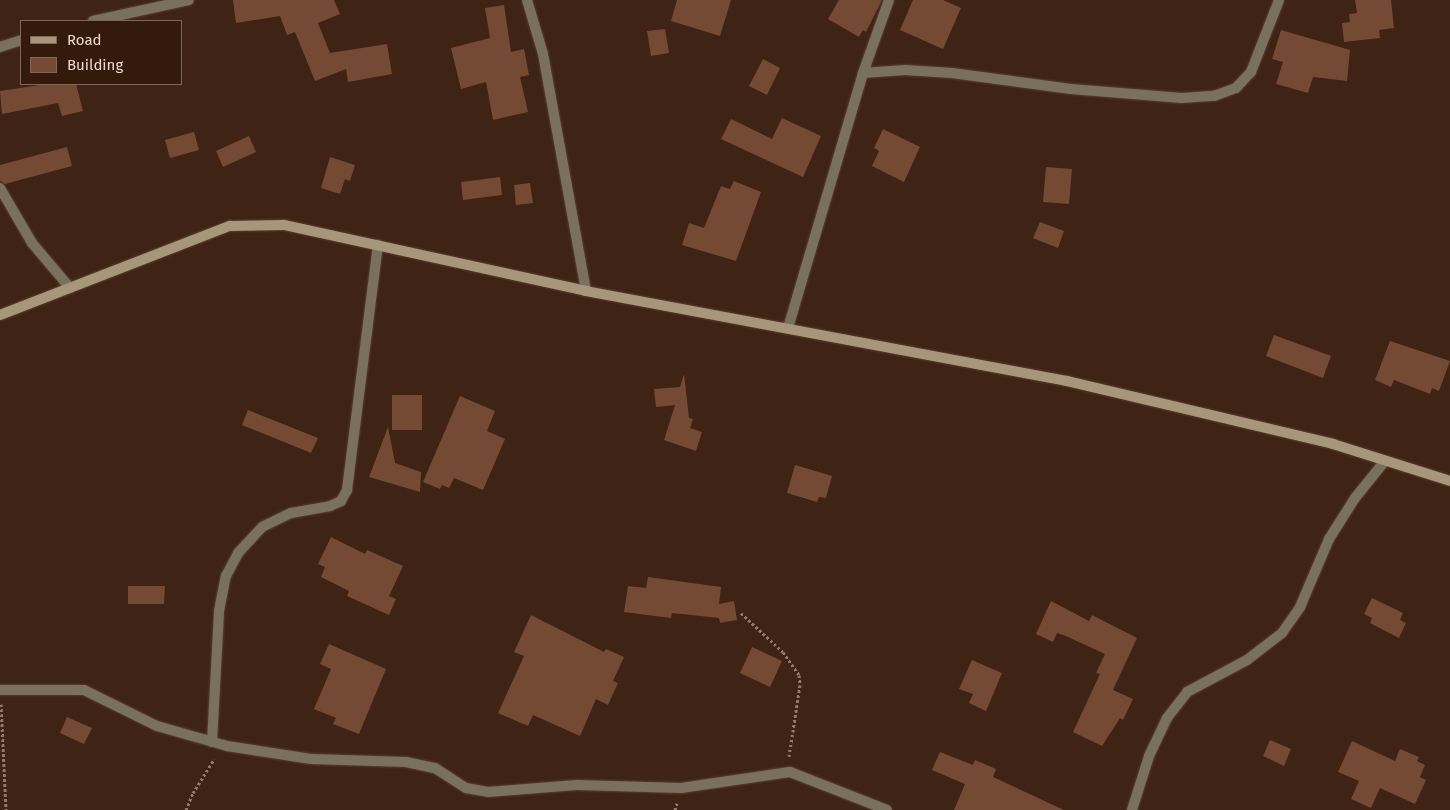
<!DOCTYPE html>
<style>
body{margin:0}
#map{position:relative;width:1450px;height:810px;overflow:hidden;background:#3f2314;font-family:"Fira Sans",sans-serif}
div>[style]{position:absolute}
[style*='--x']{left:calc(var(--x)*1px);top:calc(var(--y)*1px);width:calc(var(--w)*1px);rotate:calc(var(--a)*1deg)}
.building>*{inset:0;background:#744a34}
.path>*{height:3px;margin-top:-1.5px;transform-origin:0;background:repeating-linear-gradient(90deg,#927a6e 0 2.5px,transparent 0 5px)}
.roads{filter:drop-shadow(0 0 1px #5b4032) drop-shadow(0 0 1px #5b4032)}
.minor>*{height:10px;margin:-5px;padding:0 5px;transform-origin:5px;border-radius:5px;background:#7a705e}
.secondary>*{height:10px;margin:-5px;padding:0 5px;transform-origin:5px;border-radius:5px;background:#a7977a}
span{translate:-50% -50%;white-space:nowrap;text-align:center;line-height:1.15;-webkit-text-stroke:5px #341a0b;paint-order:stroke}
.legend{position:absolute;left:20px;top:20px;width:162px;height:65px;box-sizing:border-box;background:#341a0b;border:1px solid #7e665a;margin:0;padding:6px 9px;list-style:none;font-size:15px;color:#ecd9d0}
.legend li{display:flex;align-items:center;gap:10px;height:25px}
.legend b{width:25px;border:1px solid #7e665a}
</style>
<div id="map">
<div class="building">
<div style="clip-path:polygon(233px 0,334px 0,340px 14px,318px 23px,330px 53px,387px 44px,392px 74px,348px 82px,346px 69px,315px 81px,295px 32px,287px 35px,280px 16px,236px 23px)"></div>
<div style="clip-path:polygon(677px 0,731px 0,720px 36px,671px 21px)"></div>
<div style="clip-path:polygon(839px 0,882px 0,866px 32px,863px 30px,859px 37px,828px 19px)"></div>
<div style="clip-path:polygon(913px 0,943px 0,961px 8px,943px 49px,900px 30px)"></div>
<div style="clip-path:polygon(1355px 0,1391px 0,1394px 28px,1379px 30px,1380px 38px,1344px 42px,1342px 23px,1350px 22px,1349px 14px,1357px 13px)"></div>
<div style="clip-path:polygon(504px 5px,511px 52px,524px 49px,529px 75px,520px 77px,528px 112px,493px 120px,486px 82px,461px 89px,451px 48px,490px 38px,485px 8px)"></div>
<div style="clip-path:polygon(665px 29px,669px 53px,651px 56px,647px 31px)"></div>
<div style="clip-path:polygon(1281px 30px,1350px 50px,1347px 81px,1313px 77px,1308px 93px,1276px 84px,1283px 62px,1272px 59px)"></div>
<div style="clip-path:polygon(763px 59px,780px 68px,767px 95px,749px 86px)"></div>
<div style="clip-path:polygon(47px 84px,76px 84px,83px 111px,62px 116px,58px 103px,2px 114px,0 91px)"></div>
<div style="clip-path:polygon(782px 118px,821px 136px,803px 177px,721px 139px,731px 119px,772px 139px)"></div>
<div style="clip-path:polygon(883px 129px,920px 147px,904px 182px,872px 166px,879px 151px,874px 148px)"></div>
<div style="clip-path:polygon(194px 132px,199px 150px,170px 158px,165px 140px)"></div>
<div style="clip-path:polygon(249px 136px,256px 152px,223px 167px,216px 151px)"></div>
<div style="clip-path:polygon(67px 147px,72px 166px,5px 184px,0 181px,0 165px)"></div>
<div style="clip-path:polygon(330px 157px,355px 165px,350px 181px,345px 179px,340px 194px,321px 188px)"></div>
<div style="clip-path:polygon(1046px 167px,1072px 169px,1069px 204px,1043px 202px)"></div>
<div style="clip-path:polygon(500px 177px,502px 195px,463px 200px,461px 182px)"></div>
<div style="clip-path:polygon(734px 181px,761px 192px,736px 261px,682px 245px,689px 223px,704px 228px,721px 186px,730px 189px)"></div>
<div style="clip-path:polygon(530px 183px,533px 203px,516px 205px,514px 185px)"></div>
<div style="clip-path:polygon(1040px 222px,1064px 231px,1058px 248px,1033px 238px)"></div>
<div style="clip-path:polygon(1274px 335px,1331px 356px,1323px 378px,1266px 356px)"></div>
<div style="clip-path:polygon(1390px 341px,1450px 361px,1439px 391px,1432px 388px,1430px 394px,1394px 380px,1391px 387px,1375px 380px)"></div>
<div style="clip-path:polygon(684px 374px,689px 418px,693px 419px,690px 428px,702px 432px,696px 451px,664px 440px,675px 405px,656px 407px,654px 389px,680px 387px)"></div>
<div style="clip-path:polygon(392px 395px,422px 395px,422px 430px,392px 430px)"></div>
<div style="clip-path:polygon(460px 396px,495px 411px,487px 431px,505px 439px,483px 490px,454px 478px,449px 488px,442px 485px,440px 489px,423px 482px)"></div>
<div style="clip-path:polygon(248px 410px,318px 438px,311px 453px,242px 425px)"></div>
<div style="clip-path:polygon(388px 427px,395px 463px,421px 472px,420px 492px,369px 477px)"></div>
<div style="clip-path:polygon(795px 465px,832px 476px,826px 498px,819px 497px,817px 502px,787px 493px)"></div>
<div style="clip-path:polygon(331px 537px,365px 554px,367px 550px,403px 566px,389px 596px,396px 599px,389px 615px,347px 596px,349px 591px,321px 577px,325px 567px,318px 564px)"></div>
<div style="clip-path:polygon(648px 577px,721px 587px,719px 604px,734px 601px,737px 620px,720px 623px,719px 618px,672px 613px,671px 618px,624px 612px,628px 586px,646px 588px)"></div>
<div style="clip-path:polygon(128px 586px,165px 586px,164px 604px,128px 604px)"></div>
<div style="clip-path:polygon(1372px 598px,1403px 613px,1400px 620px,1406px 623px,1399px 638px,1370px 623px,1372px 618px,1364px 614px)"></div>
<div style="clip-path:polygon(1051px 601px,1089px 621px,1092px 615px,1137px 638px,1113px 690px,1133px 699px,1123px 720px,1120px 718px,1102px 746px,1073px 732px,1100px 674px,1096px 673px,1105px 654px,1066px 636px,1057px 633px,1053px 642px,1036px 634px)"></div>
<div style="clip-path:polygon(531px 615px,604px 652px,606px 649px,624px 657px,613px 681px,618px 683px,608px 705px,596px 699px,580px 736px,533px 715px,528px 726px,498px 713px,524px 656px,514px 652px)"></div>
<div style="clip-path:polygon(329px 644px,386px 669px,359px 734px,333px 724px,336px 718px,314px 709px,331px 669px,320px 664px)"></div>
<div style="clip-path:polygon(752px 647px,782px 661px,770px 687px,740px 673px)"></div>
<div style="clip-path:polygon(972px 660px,1002px 673px,986px 711px,969px 703px,973px 694px,959px 689px)"></div>
<div style="clip-path:polygon(67px 717px,92px 728px,84px 744px,60px 733px)"></div>
<div style="clip-path:polygon(1270px 740px,1291px 749px,1284px 766px,1263px 756px)"></div>
<div style="clip-path:polygon(1352px 741px,1395px 761px,1400px 749px,1419px 757px,1417px 761px,1425px 765px,1420px 777px,1426px 780px,1415px 804px,1380px 788px,1371px 808px,1351px 799px,1359px 781px,1338px 772px)"></div>
<div style="clip-path:polygon(940px 752px,973px 765px,975px 760px,996px 769px,993px 777px,1064px 810px,954px 810px,965px 784px,932px 770px)"></div>
</div>
<div class="path">
<div style="--x:741;--y:613;--w:57;--a:42.9"></div>
<div style="--x:783;--y:652;--w:28;--a:55"></div>
<div style="--x:799;--y:675;--w:10;--a:84"></div>
<div style="--x:800;--y:685;--w:72;--a:98.8"></div>
<div style="--x:1;--y:704;--w:106;--a:87.3"></div>
<div style="--x:186;--y:810;--w:18;--a:-68"></div>
<div style="--x:193;--y:793;--w:40;--a:-58"></div>
<div style="--x:675;--y:810;--w:7;--a:-74"></div>
</div>
<div class="roads">
<div class="minor">
<div style="--x:527;--y:0;--w:56;--a:73.5"></div>
<div style="--x:543;--y:54;--w:241;--a:79.7"></div>
<div style="--x:93;--y:21;--w:98;--a:-12.3"></div>
<div style="--x:0;--y:47;--w:22;--a:-18"></div>
<div style="--x:863;--y:73;--w:42;--a:-4.1"></div>
<div style="--x:905;--y:70;--w:47;--a:3.7"></div>
<div style="--x:952;--y:73;--w:120;--a:7.7"></div>
<div style="--x:1071;--y:89;--w:111;--a:4.6"></div>
<div style="--x:1182;--y:98;--w:32;--a:-4"></div>
<div style="--x:1214;--y:96;--w:23;--a:-20"></div>
<div style="--x:1236;--y:88;--w:22;--a:-47"></div>
<div style="--x:1251;--y:72;--w:77;--a:-68.7"></div>
<div style="--x:0;--y:188;--w:64;--a:59.8"></div>
<div style="--x:32;--y:243;--w:59;--a:49.8"></div>
<div style="--x:788;--y:328;--w:266;--a:-73.6"></div>
<div style="--x:863;--y:73;--w:77;--a:-70.4"></div>
<div style="--x:0;--y:690;--w:84;--a:0"></div>
<div style="--x:84;--y:690;--w:81;--a:26.3"></div>
<div style="--x:157;--y:726;--w:73;--a:15.9"></div>
<div style="--x:227;--y:746;--w:85;--a:8.8"></div>
<div style="--x:311;--y:759;--w:95;--a:1.8"></div>
<div style="--x:406;--y:762;--w:30;--a:12"></div>
<div style="--x:435;--y:768;--w:37;--a:33"></div>
<div style="--x:466;--y:788;--w:22;--a:10"></div>
<div style="--x:488;--y:792;--w:89;--a:-4.5"></div>
<div style="--x:577;--y:785;--w:104;--a:1.7"></div>
<div style="--x:681;--y:788;--w:110;--a:-8.4"></div>
<div style="--x:790;--y:772;--w:104;--a:21.4"></div>
<div style="--x:212;--y:742;--w:131;--a:-86.9"></div>
<div style="--x:219;--y:611;--w:36;--a:-79"></div>
<div style="--x:226;--y:576;--w:26;--a:-62"></div>
<div style="--x:238;--y:553;--w:35;--a:-47"></div>
<div style="--x:262;--y:527;--w:32;--a:-26"></div>
<div style="--x:291;--y:513;--w:40;--a:-10"></div>
<div style="--x:330;--y:506;--w:12;--a:-24"></div>
<div style="--x:341;--y:501;--w:13;--a:-61"></div>
<div style="--x:347;--y:490;--w:247;--a:-82.8"></div>
<div style="--x:1132;--y:810;--w:57;--a:-72.5"></div>
<div style="--x:1149;--y:756;--w:42;--a:-64.7"></div>
<div style="--x:1167;--y:718;--w:33;--a:-52"></div>
<div style="--x:1187;--y:692;--w:68;--a:-28.1"></div>
<div style="--x:1247;--y:660;--w:44;--a:-37.6"></div>
<div style="--x:1282;--y:633;--w:32;--a:-55"></div>
<div style="--x:1300;--y:607;--w:74;--a:-66.9"></div>
<div style="--x:1329;--y:539;--w:49;--a:-57.6"></div>
<div style="--x:1355;--y:498;--w:48;--a:-51"></div>
</div>
<div class="secondary">
<div style="--x:0;--y:315;--w:247;--a:-21.2"></div>
<div style="--x:230;--y:226;--w:54;--a:-1.1"></div>
<div style="--x:284;--y:225;--w:309;--a:12.3"></div>
<div style="--x:586;--y:291;--w:489;--a:10.6"></div>
<div style="--x:1067;--y:381;--w:273;--a:13.3"></div>
<div style="--x:1333;--y:444;--w:123;--a:17.5"></div>
</div>
</div>
<ul class="legend">
<li><b style="height:6px;background:#a7977a"></b>Road</li>
<li><b style="height:14px;background:#744a34"></b>Building</li>
</ul>
</div>
